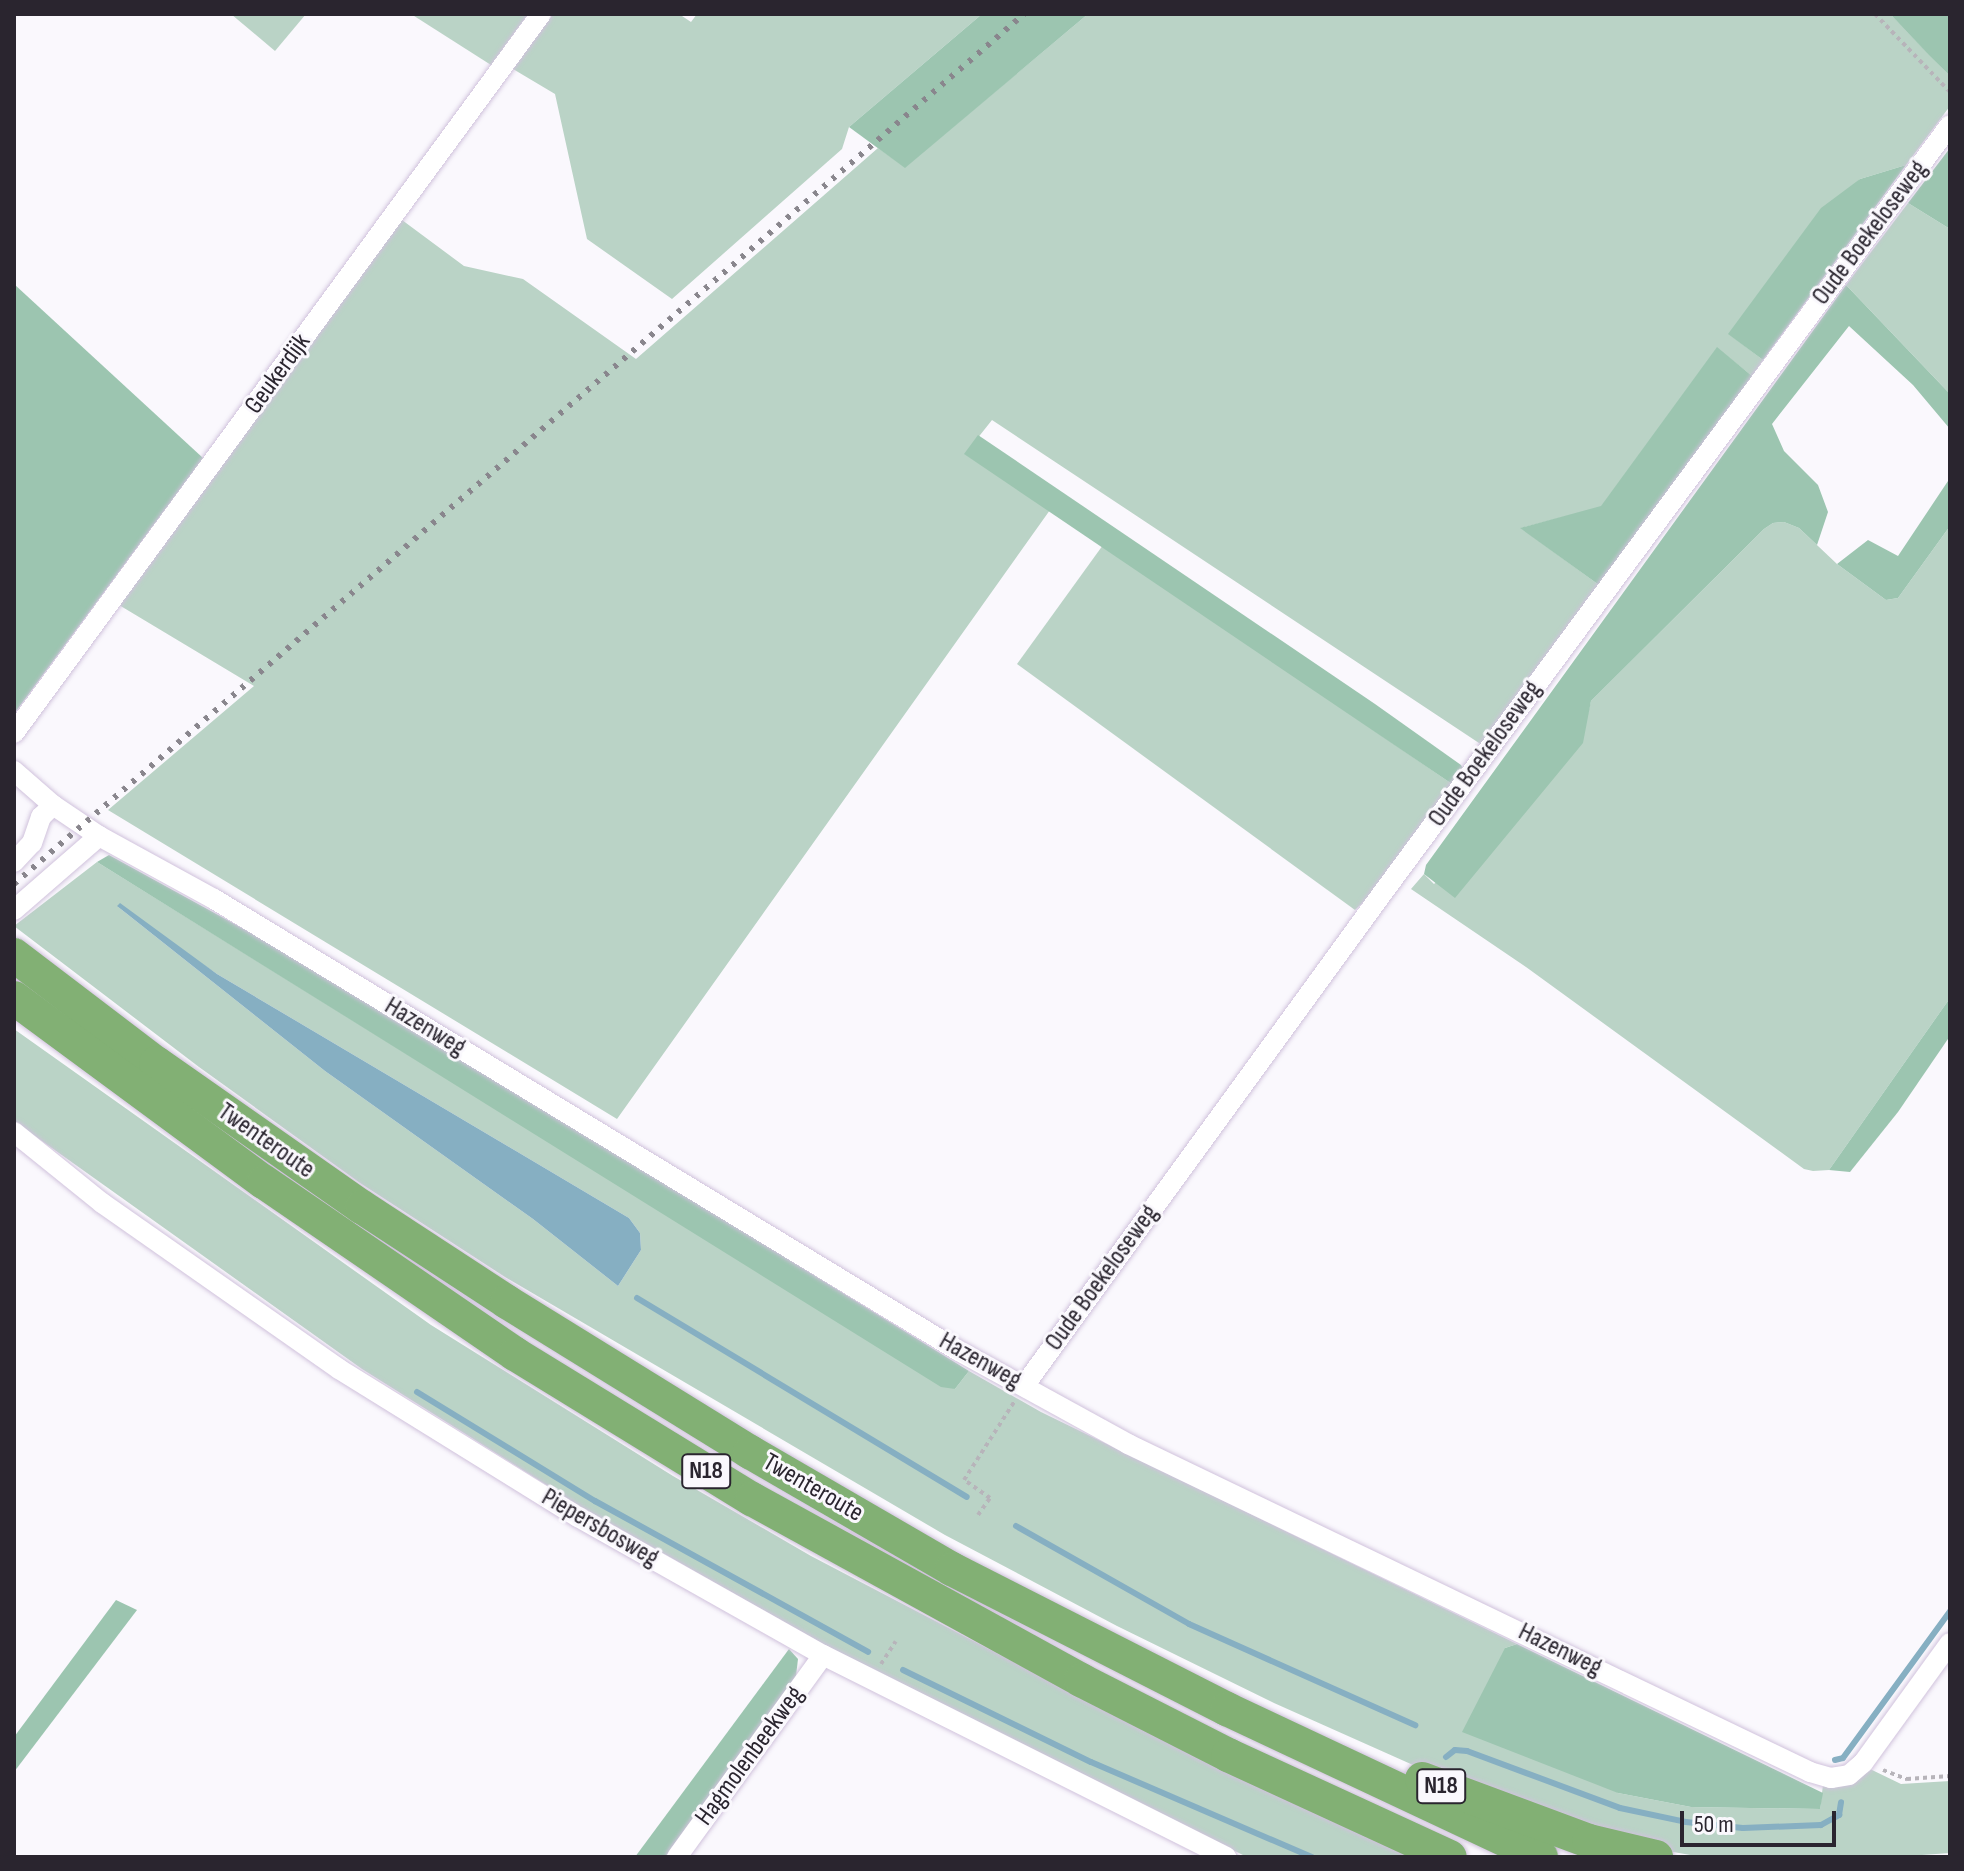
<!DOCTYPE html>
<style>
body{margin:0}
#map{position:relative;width:1964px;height:1871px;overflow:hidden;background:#faf8fd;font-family:"Sofia Sans Condensed",sans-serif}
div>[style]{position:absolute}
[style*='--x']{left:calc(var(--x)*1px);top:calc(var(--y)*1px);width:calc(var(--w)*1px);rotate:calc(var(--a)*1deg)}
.green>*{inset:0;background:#bad3c6}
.forest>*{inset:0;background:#9cc5b0}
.water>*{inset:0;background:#86afc2}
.stream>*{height:6px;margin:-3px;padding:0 3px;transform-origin:3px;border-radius:3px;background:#86afc2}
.path>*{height:4px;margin-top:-2px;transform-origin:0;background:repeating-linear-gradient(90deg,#b7b4ba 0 4px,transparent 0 8px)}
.roads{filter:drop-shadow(0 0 2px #d0c2dc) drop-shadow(0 0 2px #d0c2dc)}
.minor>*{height:20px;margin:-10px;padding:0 10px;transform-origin:10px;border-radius:10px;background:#fff}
.trunk>*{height:34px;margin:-17px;padding:0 17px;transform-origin:17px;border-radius:17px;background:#82b074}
.rail>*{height:6px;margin-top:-3px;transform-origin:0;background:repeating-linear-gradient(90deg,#89868d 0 4px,transparent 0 12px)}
span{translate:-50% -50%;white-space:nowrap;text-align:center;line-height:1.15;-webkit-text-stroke:6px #faf8fd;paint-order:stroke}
.shield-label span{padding:2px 6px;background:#faf8fd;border:2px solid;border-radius:6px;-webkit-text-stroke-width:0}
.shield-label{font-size:24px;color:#2a252f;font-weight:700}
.street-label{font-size:26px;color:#2a252f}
.frame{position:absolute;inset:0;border:16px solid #2a252f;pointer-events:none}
.scale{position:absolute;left:1680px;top:1811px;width:156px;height:36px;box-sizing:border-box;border:4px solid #2a252f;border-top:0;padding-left:10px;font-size:24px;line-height:28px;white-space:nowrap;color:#2a252f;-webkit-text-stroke:6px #faf8fd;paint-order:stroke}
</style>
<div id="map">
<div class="green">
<div style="clip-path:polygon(231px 14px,306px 14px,275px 51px)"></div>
<div style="clip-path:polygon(411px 14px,528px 14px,491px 65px)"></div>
<div style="clip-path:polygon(553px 14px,679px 14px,691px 22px,697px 14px,982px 14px,849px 127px,842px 149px,672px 299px,587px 239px,555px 94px,513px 69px)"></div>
<div style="clip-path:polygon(1088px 14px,1890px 14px,1950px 76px,1950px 106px,1906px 165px,1860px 179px,1729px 334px,1763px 360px,1752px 376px,1717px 348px,1601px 507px,1521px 528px,1599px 585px,1482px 745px,992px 420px,965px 454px,1050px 510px,617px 1119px,108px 810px,254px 686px,119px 605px,402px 220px,464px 266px,523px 279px,636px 359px,878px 148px,905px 167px)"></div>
<div style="clip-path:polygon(1908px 203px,1950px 229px,1950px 394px,1846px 285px)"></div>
<div style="clip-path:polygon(1784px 522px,1799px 528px,1837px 564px,1886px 600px,1898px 598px,1950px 526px,1950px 998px,1829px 1170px,1813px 1171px,1804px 1169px,1526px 967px,1411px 889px,1424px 874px,1434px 884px,1581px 741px,1591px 701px,1764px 529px,1773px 523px)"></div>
<div style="clip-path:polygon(1103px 545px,1455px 786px,1384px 882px,1355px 910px,1017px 664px)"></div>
<div style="clip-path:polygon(evenodd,97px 862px,720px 1248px,955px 1389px,969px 1371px,1041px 1412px,1517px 1644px,1505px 1648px,1618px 1793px,1691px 1807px,1820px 1809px,1823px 1785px,1870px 1769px,1901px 1784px,1950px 1781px,1950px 1853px,1894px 1857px,1702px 1857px,1656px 1849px,1422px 1769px,1274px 1703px,1117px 1626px,945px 1535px,505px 1277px,360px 1183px,199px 1067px,14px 926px,97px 862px,117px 906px,217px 974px,629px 1218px,640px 1233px,641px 1250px,618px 1286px,533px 1219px,325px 1071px,117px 906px)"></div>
<div style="clip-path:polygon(14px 1029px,431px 1325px,673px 1476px,811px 1556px,1079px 1696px,1415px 1857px,1247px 1857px,867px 1669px,580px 1506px,362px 1369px,14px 1121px)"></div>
</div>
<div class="forest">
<div style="clip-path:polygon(982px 14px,1088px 14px,905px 168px,849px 127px)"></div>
<div style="clip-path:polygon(1890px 14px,1950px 14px,1950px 76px,1929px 55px)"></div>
<div style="clip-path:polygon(1950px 148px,1950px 229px,1908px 203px)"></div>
<div style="clip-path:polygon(1906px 165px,1763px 360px,1728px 334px,1821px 208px,1860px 179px)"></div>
<div style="clip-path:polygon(14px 284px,203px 458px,14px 714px)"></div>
<div style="clip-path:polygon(1846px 285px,1950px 394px,1950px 429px,1913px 385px,1849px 326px,1772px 424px,1784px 451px,1818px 485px,1828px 512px,1817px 545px,1799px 528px,1784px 522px,1773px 523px,1764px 529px,1591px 701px,1583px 743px,1455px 898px,1424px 874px,1426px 865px)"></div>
<div style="clip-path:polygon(1717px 347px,1752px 376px,1599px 585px,1520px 528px,1601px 506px)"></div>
<div style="clip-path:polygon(978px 435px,1375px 704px,1461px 765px,1465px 772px,1455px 786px,964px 454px)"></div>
<div style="clip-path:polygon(1950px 478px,1950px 526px,1898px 598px,1886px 600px,1837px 564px,1868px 540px,1898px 556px)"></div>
<div style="clip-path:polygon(109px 855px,335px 979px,969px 1371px,955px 1389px,941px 1387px,97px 862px)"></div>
<div style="clip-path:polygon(1950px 998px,1950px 1036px,1898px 1112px,1850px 1172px,1829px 1170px)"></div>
<div style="clip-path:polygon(116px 1600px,137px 1610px,14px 1772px,14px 1737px)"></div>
<div style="clip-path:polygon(1517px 1644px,1823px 1793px,1820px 1809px,1691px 1807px,1618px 1793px,1462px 1732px,1505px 1648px)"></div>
<div style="clip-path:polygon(789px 1649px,798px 1659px,796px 1676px,665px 1857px,635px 1857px)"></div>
</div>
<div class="water">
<div style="clip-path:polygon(120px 903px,217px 974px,629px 1218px,640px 1233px,641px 1250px,618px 1286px,533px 1219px,325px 1071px,117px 906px)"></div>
</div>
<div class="stream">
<div style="--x:637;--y:1298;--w:385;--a:31.1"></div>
<div style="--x:417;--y:1392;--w:209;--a:31.5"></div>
<div style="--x:595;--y:1501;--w:312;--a:28.9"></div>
<div style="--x:1016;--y:1526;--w:199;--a:29.5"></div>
<div style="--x:1189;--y:1624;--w:248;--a:24.1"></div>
<div style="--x:903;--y:1670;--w:209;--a:26.1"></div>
<div style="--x:1091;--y:1762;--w:241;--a:23.3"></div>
<div style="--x:1446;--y:1757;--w:11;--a:-38"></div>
<div style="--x:1455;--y:1750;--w:12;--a:5"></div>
<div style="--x:1467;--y:1751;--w:163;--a:20.4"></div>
<div style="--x:1620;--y:1808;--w:67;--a:12"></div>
<div style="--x:1686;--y:1822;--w:57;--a:6"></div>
<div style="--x:1743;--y:1828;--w:78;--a:-2.2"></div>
<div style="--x:1821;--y:1825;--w:21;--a:-29"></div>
<div style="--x:1839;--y:1815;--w:13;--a:-81"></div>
<div style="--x:1835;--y:1760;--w:8;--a:-14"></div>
<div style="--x:1843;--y:1758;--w:182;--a:-53.9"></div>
</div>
<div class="path">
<div style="--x:1875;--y:14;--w:108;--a:46.1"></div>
<div style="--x:978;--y:1515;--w:21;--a:-55"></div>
<div style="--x:990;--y:1498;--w:32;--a:-145"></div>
<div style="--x:964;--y:1480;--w:93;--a:-57.3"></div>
<div style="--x:881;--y:1664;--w:27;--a:-57"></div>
<div style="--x:1883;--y:1770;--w:26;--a:21"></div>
<div style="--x:1907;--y:1779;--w:43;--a:-4"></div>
</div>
<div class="roads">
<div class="minor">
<div style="--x:14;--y:733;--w:891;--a:-53.76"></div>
<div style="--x:14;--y:771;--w:52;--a:41.1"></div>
<div style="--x:53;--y:805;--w:55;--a:34"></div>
<div style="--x:99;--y:836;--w:131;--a:28.7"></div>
<div style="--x:214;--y:899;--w:871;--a:31.25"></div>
<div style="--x:959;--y:1351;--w:193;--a:28.8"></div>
<div style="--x:1128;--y:1444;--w:757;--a:25.68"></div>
<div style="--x:1810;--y:1772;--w:22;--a:16"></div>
<div style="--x:1831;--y:1778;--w:18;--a:-9"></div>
<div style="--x:1849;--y:1775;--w:18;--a:-41"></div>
<div style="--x:1863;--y:1763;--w:148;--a:-54.1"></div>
<div style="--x:14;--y:862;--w:26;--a:-47"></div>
<div style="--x:32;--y:843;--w:28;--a:-71"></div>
<div style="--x:41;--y:817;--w:17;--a:-45"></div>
<div style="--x:14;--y:910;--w:113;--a:-41"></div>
<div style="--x:14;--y:1132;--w:113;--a:38.9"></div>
<div style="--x:102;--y:1203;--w:289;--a:35"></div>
<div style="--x:339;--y:1369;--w:281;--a:31.8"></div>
<div style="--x:578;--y:1517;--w:281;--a:29.4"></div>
<div style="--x:823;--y:1655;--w:451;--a:26.6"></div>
<div style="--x:1024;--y:1386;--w:617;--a:-53.97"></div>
<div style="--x:1387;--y:887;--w:947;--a:-53.54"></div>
<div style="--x:677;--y:1857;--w:249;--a:-54.1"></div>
</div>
<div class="trunk">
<div style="--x:14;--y:955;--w:178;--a:37.3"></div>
<div style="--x:156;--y:1063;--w:251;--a:35"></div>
<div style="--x:362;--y:1207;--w:173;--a:33.2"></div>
<div style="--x:507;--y:1302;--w:286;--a:31.7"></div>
<div style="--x:750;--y:1452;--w:233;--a:30.1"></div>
<div style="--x:952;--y:1569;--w:309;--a:27"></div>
<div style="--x:1227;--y:1709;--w:347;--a:25.2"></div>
<div style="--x:14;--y:998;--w:310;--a:36.4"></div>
<div style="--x:264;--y:1182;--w:304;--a:34.4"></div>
<div style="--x:515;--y:1354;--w:278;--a:31.5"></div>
<div style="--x:752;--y:1499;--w:376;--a:28.8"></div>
<div style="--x:1081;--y:1680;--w:165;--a:27"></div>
<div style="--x:1228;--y:1755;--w:244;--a:24.7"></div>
<div style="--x:1422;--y:1779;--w:178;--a:20.4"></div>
<div style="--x:1589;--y:1841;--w:69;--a:13.4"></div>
</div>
</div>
<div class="rail">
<div style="--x:14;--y:884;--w:1333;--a:-40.74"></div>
</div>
<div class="shield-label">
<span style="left:706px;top:1471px">N18</span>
<span style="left:1441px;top:1786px">N18</span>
</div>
<div class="street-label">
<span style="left:1870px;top:233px;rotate:-53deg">Oude Boekeloseweg</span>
<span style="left:278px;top:374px;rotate:-54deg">Geukerdijk</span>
<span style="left:1485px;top:754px;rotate:-54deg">Oude Boekeloseweg</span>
<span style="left:425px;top:1027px;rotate:31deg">Hazenweg</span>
<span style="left:266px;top:1141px;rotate:35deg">Twenteroute</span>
<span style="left:1102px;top:1278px;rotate:-54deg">Oude Boekeloseweg</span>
<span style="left:980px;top:1361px;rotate:29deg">Hazenweg</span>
<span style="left:813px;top:1488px;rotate:30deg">Twenteroute</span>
<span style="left:600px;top:1528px;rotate:30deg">Piepersbosweg</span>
<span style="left:1560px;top:1650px;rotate:26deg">Hazenweg</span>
<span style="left:750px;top:1756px;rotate:-54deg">Hagmolenbeekweg</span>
</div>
<div class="frame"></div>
<div class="scale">50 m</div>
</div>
